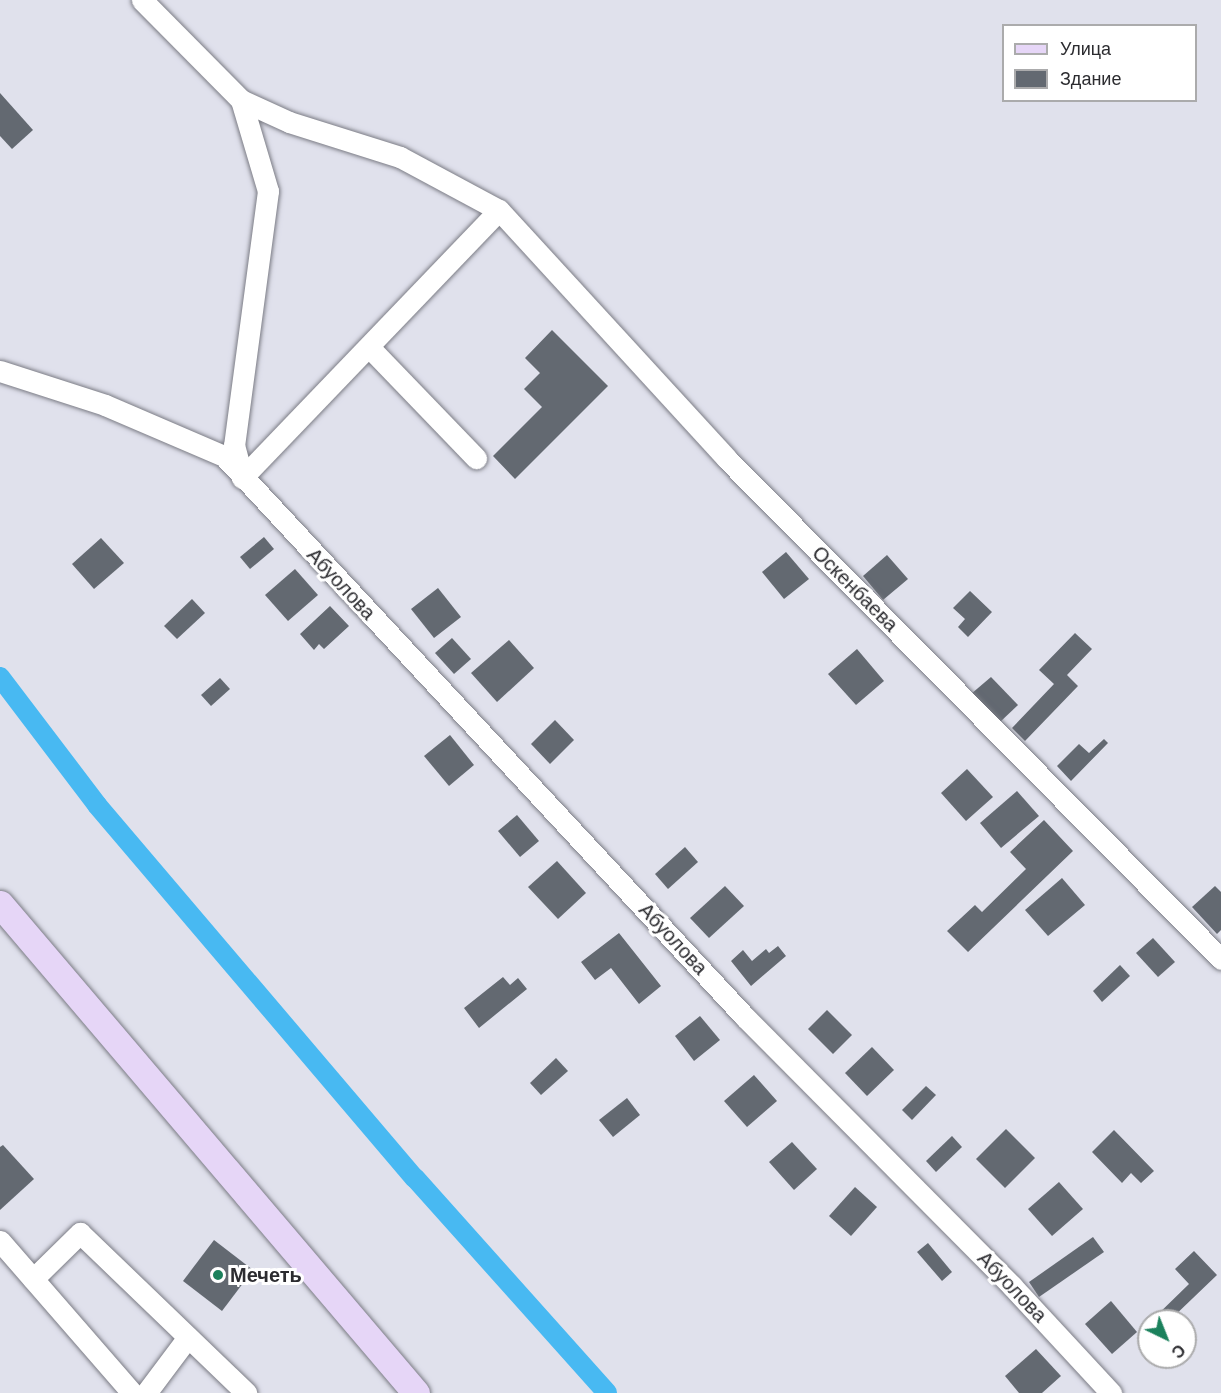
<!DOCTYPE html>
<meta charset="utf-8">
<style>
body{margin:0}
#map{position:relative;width:1221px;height:1393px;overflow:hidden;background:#e0e1ec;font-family:Arial,sans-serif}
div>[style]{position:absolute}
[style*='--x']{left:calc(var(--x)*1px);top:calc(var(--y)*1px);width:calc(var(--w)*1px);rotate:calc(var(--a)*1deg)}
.canal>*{height:20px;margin:-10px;padding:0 10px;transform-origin:10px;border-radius:10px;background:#48b9f2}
.building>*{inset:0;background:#636971}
.roads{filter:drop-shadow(0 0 2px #7b7c85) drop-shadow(0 0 2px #7b7c85)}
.minor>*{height:21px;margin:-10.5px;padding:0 10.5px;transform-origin:10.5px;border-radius:10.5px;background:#fff}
.major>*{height:27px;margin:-13.5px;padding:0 13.5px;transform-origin:13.5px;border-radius:13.5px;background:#e6d6f7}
.dots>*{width:16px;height:16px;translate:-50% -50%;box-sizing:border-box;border:3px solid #fff;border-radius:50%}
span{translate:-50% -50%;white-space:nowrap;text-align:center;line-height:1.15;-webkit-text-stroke:6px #fff;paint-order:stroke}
.street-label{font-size:20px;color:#2c2c30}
.poi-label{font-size:20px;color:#2c2c30;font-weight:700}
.left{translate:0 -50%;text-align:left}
.legend{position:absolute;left:1002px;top:24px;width:195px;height:78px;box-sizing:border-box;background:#fff;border:2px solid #ababac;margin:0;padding:8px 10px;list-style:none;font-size:18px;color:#2c2c30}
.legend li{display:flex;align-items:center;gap:12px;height:30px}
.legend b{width:30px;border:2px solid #ababac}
.north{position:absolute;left:1137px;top:1309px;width:60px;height:60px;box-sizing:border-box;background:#fff;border:2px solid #ababac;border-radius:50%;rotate:137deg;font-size:16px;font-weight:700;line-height:24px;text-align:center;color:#2c2c30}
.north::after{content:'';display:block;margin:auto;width:21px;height:27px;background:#1b815c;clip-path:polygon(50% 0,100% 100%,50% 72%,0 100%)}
</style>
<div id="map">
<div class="canal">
<div style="--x:0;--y:677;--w:161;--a:52.8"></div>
<div style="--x:97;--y:805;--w:490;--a:49.6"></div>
<div style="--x:415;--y:1178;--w:288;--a:48.2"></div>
</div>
<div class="building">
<div style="clip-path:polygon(0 93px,33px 130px,12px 149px,0 136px)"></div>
<div style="clip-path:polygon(552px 330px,608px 386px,515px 479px,493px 456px,542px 407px,524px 389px,540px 373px,525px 358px)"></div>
<div style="clip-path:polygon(264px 537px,274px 549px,250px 569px,240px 557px)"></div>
<div style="clip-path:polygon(101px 538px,124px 563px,94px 589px,72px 564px)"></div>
<div style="clip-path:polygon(786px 552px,809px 579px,784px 599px,762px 572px)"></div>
<div style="clip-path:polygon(887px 555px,908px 579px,883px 600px,863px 576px)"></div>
<div style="clip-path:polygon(295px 569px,318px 595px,288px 621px,265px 595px)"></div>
<div style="clip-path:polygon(438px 588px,461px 617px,434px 638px,411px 609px)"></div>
<div style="clip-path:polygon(970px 591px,992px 612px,968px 637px,958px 627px,965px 619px,953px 608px)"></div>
<div style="clip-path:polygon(192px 599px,205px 613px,177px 639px,164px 626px)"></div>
<div style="clip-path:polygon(330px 606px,349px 626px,324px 649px,319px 644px,314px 650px,300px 634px)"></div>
<div style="clip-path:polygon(1075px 633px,1092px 649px,1067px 675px,1078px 686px,1025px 741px,1012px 728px,1054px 684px,1039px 670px)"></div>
<div style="clip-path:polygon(452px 638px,471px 659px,454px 674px,435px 653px)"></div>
<div style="clip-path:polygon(509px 640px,534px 668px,497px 702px,471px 673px)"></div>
<div style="clip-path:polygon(857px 649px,884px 681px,856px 705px,828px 674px)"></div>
<div style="clip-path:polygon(991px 677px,1018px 705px,999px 723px,971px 694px)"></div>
<div style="clip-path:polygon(220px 678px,230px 689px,211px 706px,201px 695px)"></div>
<div style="clip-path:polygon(555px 720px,574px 740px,550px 764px,531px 744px)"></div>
<div style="clip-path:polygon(450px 735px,474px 765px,449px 786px,424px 756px)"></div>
<div style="clip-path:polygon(1104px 739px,1108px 743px,1071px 781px,1057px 766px,1079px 744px,1089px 753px)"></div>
<div style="clip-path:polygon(967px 769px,993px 797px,966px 821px,941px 793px)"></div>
<div style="clip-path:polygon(1017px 791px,1039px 816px,1001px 848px,980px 823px)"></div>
<div style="clip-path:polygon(517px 815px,539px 841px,520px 857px,498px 831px)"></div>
<div style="clip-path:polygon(1044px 820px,1073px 851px,968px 952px,947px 931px,975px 905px,982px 912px,1026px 869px,1010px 852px)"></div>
<div style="clip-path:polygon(685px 847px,698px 862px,668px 889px,655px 874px)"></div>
<div style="clip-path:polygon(557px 861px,586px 893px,558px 919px,528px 887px)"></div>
<div style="clip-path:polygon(1062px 878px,1085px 905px,1048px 936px,1025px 910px)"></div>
<div style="clip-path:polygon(725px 886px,744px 906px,709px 938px,690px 918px)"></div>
<div style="clip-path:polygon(1215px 886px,1221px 892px,1221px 930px,1217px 934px,1192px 907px)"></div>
<div style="clip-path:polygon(619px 933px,661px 986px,639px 1004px,611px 968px,595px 980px,581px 962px)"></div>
<div style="clip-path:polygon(1153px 938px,1175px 962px,1158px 977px,1136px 953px)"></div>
<div style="clip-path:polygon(778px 946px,786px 956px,751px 986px,731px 961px,743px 950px,752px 961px,766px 949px,769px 953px)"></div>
<div style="clip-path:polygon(1120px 965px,1130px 976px,1102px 1002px,1093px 991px)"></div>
<div style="clip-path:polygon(503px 977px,510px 985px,518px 978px,527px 989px,479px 1028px,464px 1008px)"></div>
<div style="clip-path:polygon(827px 1010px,852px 1035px,833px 1054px,808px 1029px)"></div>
<div style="clip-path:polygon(700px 1016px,720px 1040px,694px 1061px,675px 1036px)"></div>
<div style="clip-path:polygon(872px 1047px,894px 1070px,867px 1096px,845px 1073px)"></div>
<div style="clip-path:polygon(556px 1058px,568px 1071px,541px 1095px,530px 1083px)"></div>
<div style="clip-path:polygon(754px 1075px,777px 1101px,747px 1127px,724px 1101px)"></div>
<div style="clip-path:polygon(926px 1086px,936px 1095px,912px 1120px,902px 1110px)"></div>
<div style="clip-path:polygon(627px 1098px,640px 1115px,613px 1137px,599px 1120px)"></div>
<div style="clip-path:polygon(1006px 1129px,1035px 1158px,1005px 1188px,976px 1159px)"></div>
<div style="clip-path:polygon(1114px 1130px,1154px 1171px,1141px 1183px,1131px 1173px,1122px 1183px,1092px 1152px)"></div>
<div style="clip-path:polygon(952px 1136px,962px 1147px,936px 1172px,926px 1161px)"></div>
<div style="clip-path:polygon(792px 1142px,817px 1169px,794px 1190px,769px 1162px)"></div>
<div style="clip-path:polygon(3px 1145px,34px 1179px,0 1210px,0 1147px)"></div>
<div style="clip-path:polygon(1059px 1182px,1083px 1209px,1052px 1236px,1028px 1209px)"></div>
<div style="clip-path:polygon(855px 1187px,877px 1207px,851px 1236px,829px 1216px)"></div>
<div style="clip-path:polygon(1093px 1237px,1104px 1252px,1039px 1297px,1029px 1282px)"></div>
<div style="clip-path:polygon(214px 1240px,253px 1270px,222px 1311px,183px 1281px)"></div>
<div style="clip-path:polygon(928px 1243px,952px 1272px,942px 1281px,917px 1252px)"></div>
<div style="clip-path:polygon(1194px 1251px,1217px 1275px,1169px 1321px,1151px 1321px,1189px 1284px,1175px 1269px)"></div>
<div style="clip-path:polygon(1111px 1301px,1137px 1332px,1112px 1354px,1085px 1324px)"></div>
<div style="clip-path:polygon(1036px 1349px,1061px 1376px,1042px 1393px,1019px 1393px,1005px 1376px)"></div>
</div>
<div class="roads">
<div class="minor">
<div style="--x:142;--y:0;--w:141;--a:45.3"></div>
<div style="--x:241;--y:100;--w:95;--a:73.5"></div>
<div style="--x:268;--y:191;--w:256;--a:97.6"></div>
<div style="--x:234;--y:445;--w:28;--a:75"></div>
<div style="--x:241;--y:100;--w:53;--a:24.6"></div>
<div style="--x:289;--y:122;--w:116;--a:17.5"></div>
<div style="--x:400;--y:157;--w:112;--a:28.2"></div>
<div style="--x:499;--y:210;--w:336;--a:47.5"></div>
<div style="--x:726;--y:458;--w:704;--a:45.35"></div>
<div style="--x:370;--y:348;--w:153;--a:46.1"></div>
<div style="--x:0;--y:371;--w:110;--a:17.9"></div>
<div style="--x:105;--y:405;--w:129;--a:23.2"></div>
<div style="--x:224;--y:456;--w:766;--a:47.12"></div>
<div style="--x:745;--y:1017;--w:379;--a:45.2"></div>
<div style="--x:1012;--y:1286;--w:146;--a:47.2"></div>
<div style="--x:242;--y:478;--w:371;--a:-46.2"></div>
<div style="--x:0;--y:1241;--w:201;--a:49"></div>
<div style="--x:33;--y:1279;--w:66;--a:-44.4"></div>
<div style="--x:80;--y:1233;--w:231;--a:43.9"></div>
<div style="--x:146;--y:1393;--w:70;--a:-53.1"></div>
</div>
<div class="major">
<div style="--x:0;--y:904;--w:642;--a:49.61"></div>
</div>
</div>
<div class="dots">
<div style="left:218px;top:1275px;background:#1b815c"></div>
</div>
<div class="street-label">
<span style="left:341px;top:584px;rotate:47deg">Абуолова</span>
<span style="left:855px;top:589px;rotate:45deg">Оскенбаева</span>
<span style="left:673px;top:939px;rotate:47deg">Абуолова</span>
<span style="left:1012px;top:1287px;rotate:46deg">Абуолова</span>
</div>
<div class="poi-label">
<span class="left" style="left:230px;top:1275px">Мечеть</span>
</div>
<ul class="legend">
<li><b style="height:8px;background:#e6d6f7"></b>Улица</li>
<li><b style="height:16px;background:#636971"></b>Здание</li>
</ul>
<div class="north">С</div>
</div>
